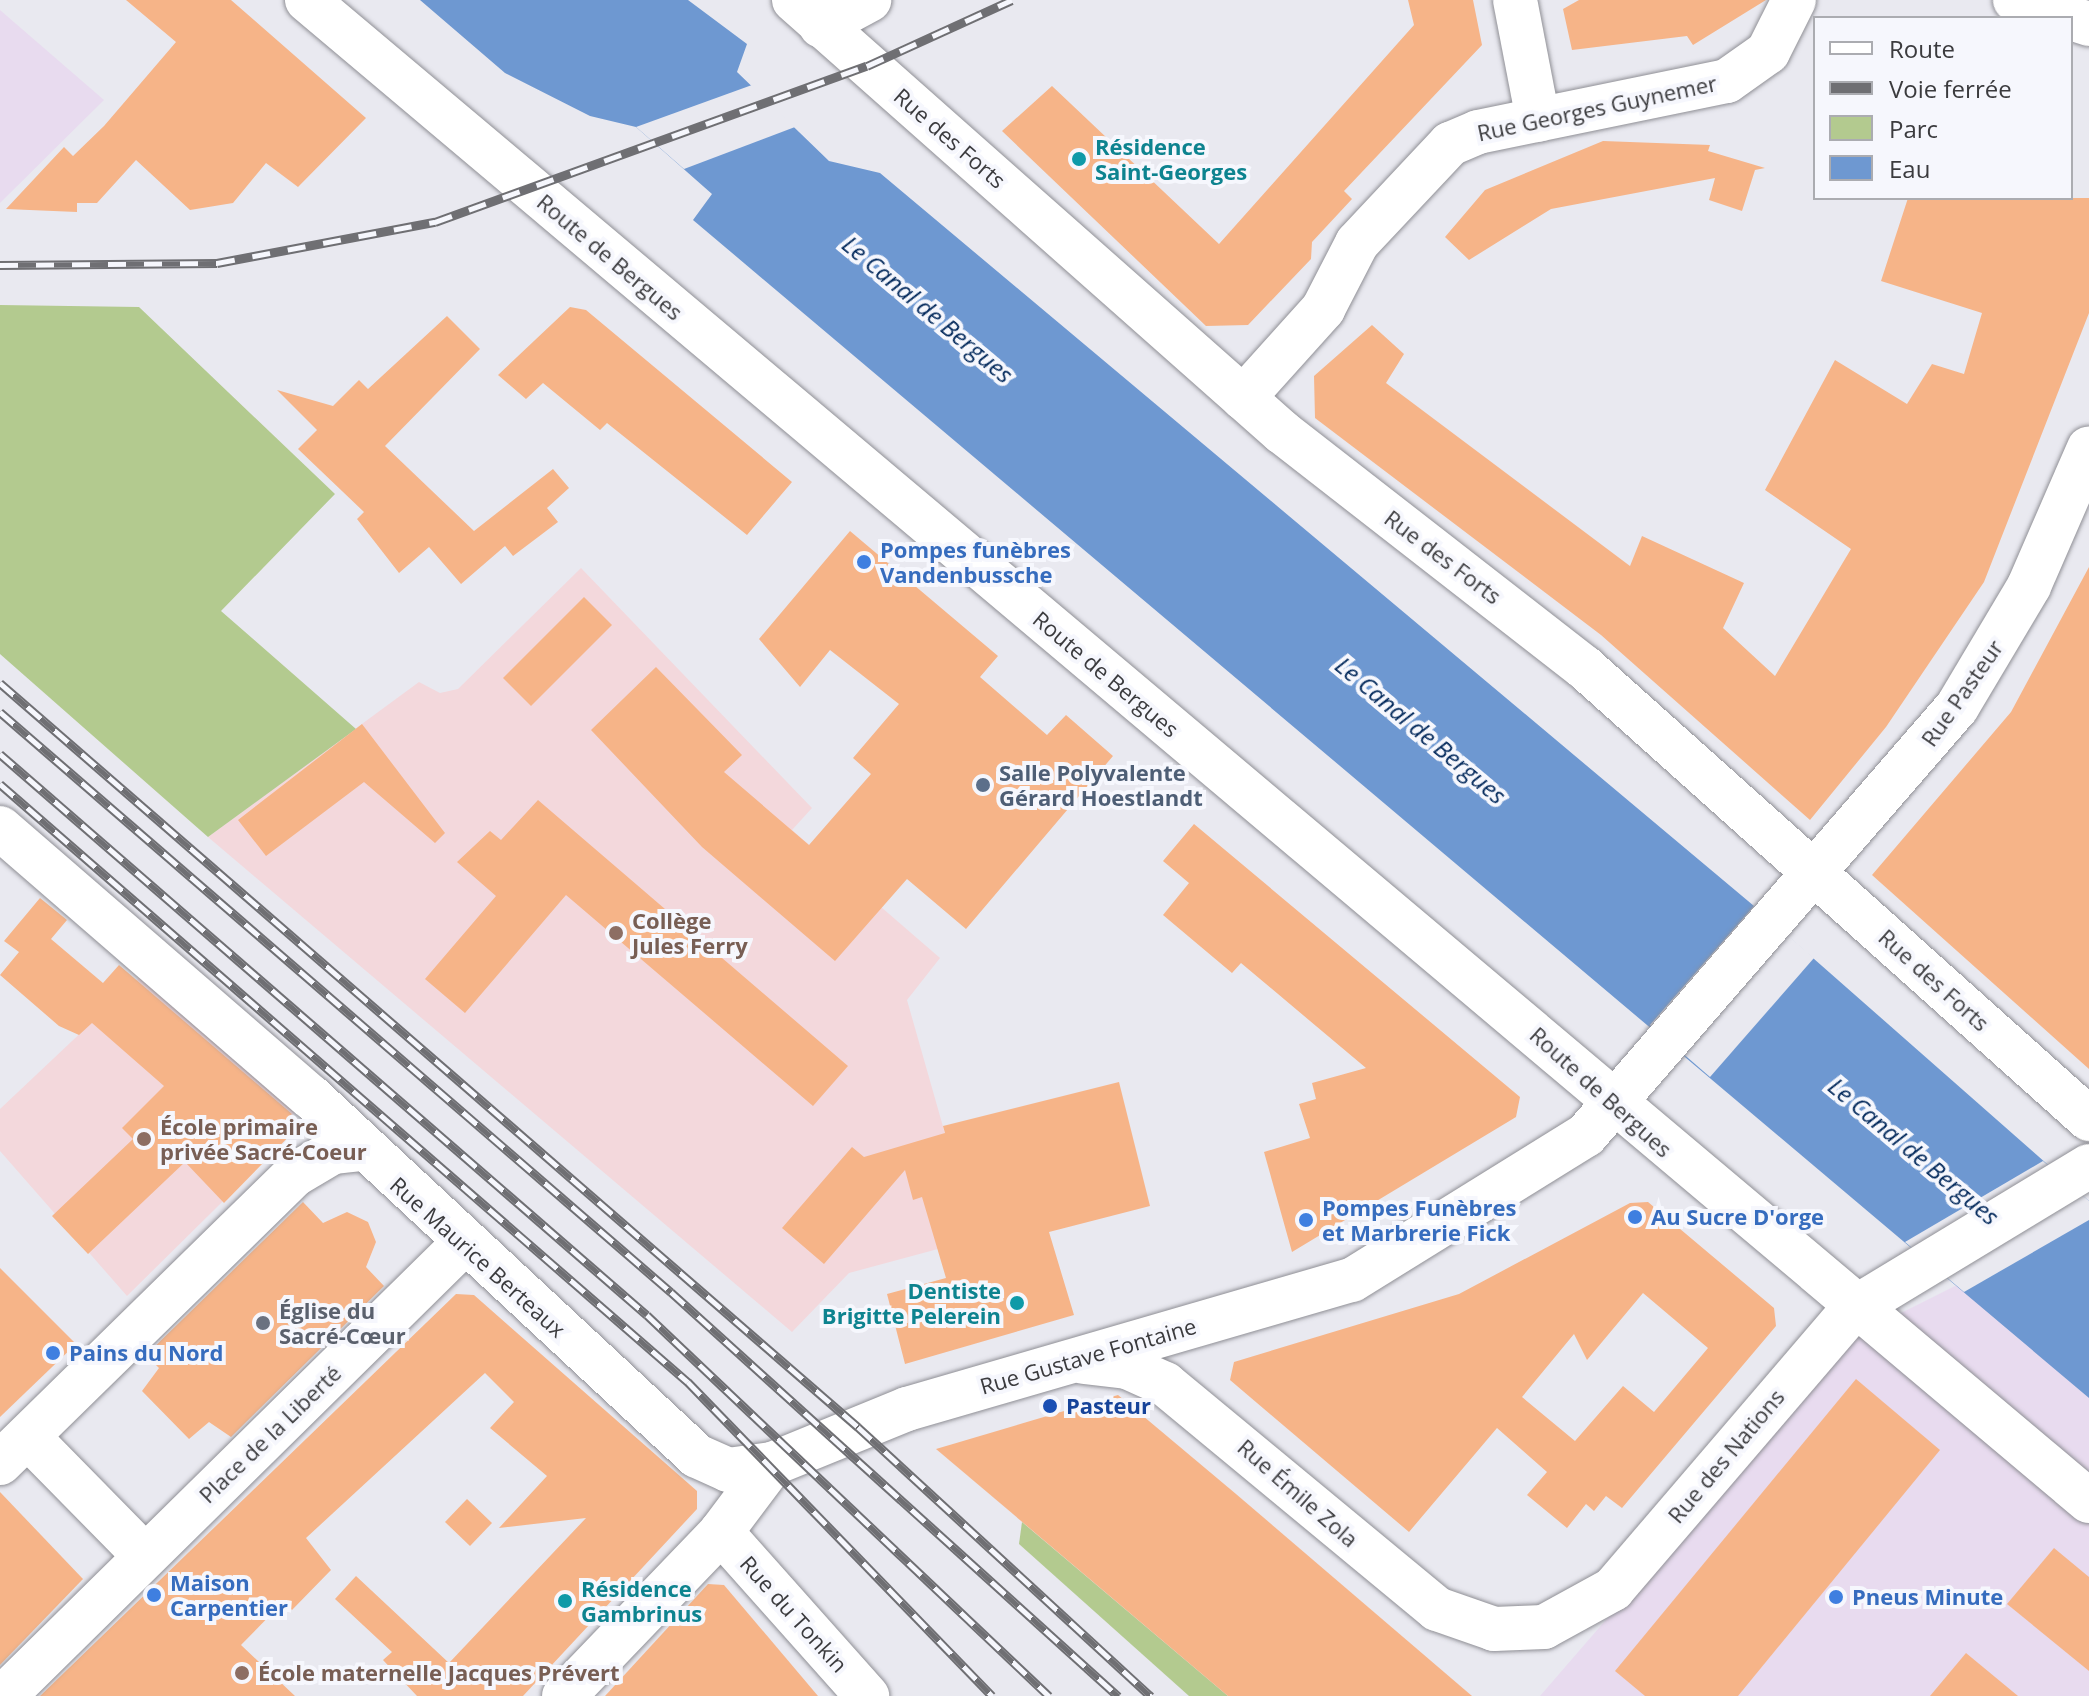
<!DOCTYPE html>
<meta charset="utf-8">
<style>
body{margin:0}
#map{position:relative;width:2089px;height:1696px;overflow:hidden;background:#e9e9f0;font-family:"Open Sans",sans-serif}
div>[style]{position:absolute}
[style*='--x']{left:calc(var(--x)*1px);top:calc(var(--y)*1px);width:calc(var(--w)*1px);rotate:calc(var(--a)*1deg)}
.commercial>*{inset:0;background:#e8dbef}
.education>*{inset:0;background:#f3d8dc}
.green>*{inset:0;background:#b3ca8f}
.water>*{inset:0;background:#6e98d1}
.pier>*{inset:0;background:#e9e9f0}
.building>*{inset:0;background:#f6b488}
.roads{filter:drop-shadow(0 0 2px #8f8f95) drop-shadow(0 0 2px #8f8f95)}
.minor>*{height:44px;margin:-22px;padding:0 22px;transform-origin:22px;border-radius:22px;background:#fff}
.major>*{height:44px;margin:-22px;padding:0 22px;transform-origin:22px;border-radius:22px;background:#fff}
.rail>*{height:9px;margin-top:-4.5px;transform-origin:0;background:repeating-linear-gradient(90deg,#f6f7fd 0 18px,#6f6f73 0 36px);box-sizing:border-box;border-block:2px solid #6f6f73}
.dots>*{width:22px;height:22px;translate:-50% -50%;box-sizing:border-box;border:4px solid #f6f7fd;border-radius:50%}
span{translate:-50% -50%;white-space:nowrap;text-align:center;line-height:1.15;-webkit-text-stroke:8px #f6f7fd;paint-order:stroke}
.street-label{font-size:22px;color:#3b3b3e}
.culture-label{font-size:22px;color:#0d838f;font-weight:700}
.left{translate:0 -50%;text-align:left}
.right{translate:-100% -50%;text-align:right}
.shop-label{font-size:22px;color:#366cbe;font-weight:700}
.service-label{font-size:22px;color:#4e5e75;font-weight:700}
.education-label{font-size:22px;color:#785e54;font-weight:700}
.worship-label{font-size:22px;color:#5b616d;font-weight:700}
.transit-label{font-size:22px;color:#164399;font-weight:700}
.water-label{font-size:24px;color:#00275a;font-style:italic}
.legend{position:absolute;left:1813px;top:16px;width:260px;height:184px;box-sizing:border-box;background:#f6f7fd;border:2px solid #abacb1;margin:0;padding:10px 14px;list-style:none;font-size:24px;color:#3b3b3e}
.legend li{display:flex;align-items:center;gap:16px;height:40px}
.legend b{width:40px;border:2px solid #abacb1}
</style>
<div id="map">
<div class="commercial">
<div style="clip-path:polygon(0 10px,104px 100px,0 203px)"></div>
<div style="clip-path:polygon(2089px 1219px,2089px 1696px,1540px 1696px,1849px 1339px)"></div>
</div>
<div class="education">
<div style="clip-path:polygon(581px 568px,812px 808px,792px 830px,940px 958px,907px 1000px,975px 1239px,849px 1273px,792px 1332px,208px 837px,419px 682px,440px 693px,458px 689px)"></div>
<div style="clip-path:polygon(142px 975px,298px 1109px,288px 1119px,298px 1127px,127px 1296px,0 1151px,0 1109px)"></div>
</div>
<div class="green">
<div style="clip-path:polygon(0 305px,139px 307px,335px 494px,221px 611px,356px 729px,208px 837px,0 654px)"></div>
<div style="clip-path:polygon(1022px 1522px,1228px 1696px,1189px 1696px,1019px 1544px)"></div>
</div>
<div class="water">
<div style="clip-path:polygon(420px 0,688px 0,747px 44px,737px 72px,829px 161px,880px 173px,1754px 906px,2089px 1201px,2089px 1398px,693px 220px,712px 194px,636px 127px,590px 116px,505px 73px)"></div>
</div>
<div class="pier">
<div style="clip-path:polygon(752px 85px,795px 127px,684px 169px,636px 127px)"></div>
<div style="clip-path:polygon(1754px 906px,1814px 958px,1710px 1077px,1650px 1025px)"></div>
<div style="clip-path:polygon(2043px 1161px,2089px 1201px,2089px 1220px,1964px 1292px,1905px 1242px)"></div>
</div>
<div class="building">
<div style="clip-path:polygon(126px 0,231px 0,366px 118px,298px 187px,266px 163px,233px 203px,190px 210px,136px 160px,97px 203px,77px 203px,77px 212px,6px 209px,64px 147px,73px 156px,104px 126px,176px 42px)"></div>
<div style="clip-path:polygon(1408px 0,1473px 0,1482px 45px,1344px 191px,1352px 199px,1312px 242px,1311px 259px,1248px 325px,1206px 326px,1002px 131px,1052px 86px,1219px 244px,1414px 25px)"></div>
<div style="clip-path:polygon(1579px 0,1766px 0,1693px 45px,1687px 36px,1572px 50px,1563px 9px)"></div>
<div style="clip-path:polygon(1603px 141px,1710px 145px,1708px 151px,1765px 168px,1755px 170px,1742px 211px,1709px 200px,1715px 178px,1551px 209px,1469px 260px,1445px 237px,1485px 190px)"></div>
<div style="clip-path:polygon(1908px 198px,2089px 198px,2089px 313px,1984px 582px,1886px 727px,1810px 820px,1601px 635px,1315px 418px,1314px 376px,1372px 325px,1404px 354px,1386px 383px,1630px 566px,1642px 536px,1744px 583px,1723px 628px,1775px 676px,1851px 549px,1765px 490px,1835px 360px,1907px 404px,1932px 364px,1964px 374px,1982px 313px,1881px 281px)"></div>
<div style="clip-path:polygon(570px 307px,586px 310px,792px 482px,747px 535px,607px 423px,600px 430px,543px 383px,526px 399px,498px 375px)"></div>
<div style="clip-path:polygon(447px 316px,480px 349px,385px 446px,474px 531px,553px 469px,569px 488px,547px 508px,558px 522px,513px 556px,505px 546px,461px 584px,429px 547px,399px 573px,357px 519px,364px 512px,298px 449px,317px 430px,277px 390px,333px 406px,359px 380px,368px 389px)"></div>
<div style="clip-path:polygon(850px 531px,998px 656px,980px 677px,1047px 735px,1066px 715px,1113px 756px,966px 929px,907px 879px,835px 961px,702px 847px,591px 730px,656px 667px,742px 755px,724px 772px,809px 845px,871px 774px,853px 758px,899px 704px,830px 650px,800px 687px,759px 639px)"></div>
<div style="clip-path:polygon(2089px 567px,2089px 1069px,1872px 875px,2011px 712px)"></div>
<div style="clip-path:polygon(584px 597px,612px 625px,531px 706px,503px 678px)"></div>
<div style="clip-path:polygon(362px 724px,445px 833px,435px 843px,364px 782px,266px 856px,238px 820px)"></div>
<div style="clip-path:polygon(538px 800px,848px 1066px,813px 1106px,566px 895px,465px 1013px,425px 979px,496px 896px,457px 862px,490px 831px,501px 840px)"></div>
<div style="clip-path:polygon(1194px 824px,1520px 1097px,1516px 1117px,1292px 1252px,1264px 1152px,1310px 1138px,1299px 1104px,1316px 1099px,1312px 1083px,1366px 1068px,1241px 963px,1232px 973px,1163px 915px,1189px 883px,1163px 861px)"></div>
<div style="clip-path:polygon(40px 898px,67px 920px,51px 939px,103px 983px,119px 965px,292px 1114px,287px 1118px,298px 1127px,224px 1203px,185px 1162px,88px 1254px,52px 1216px,133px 1139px,122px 1128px,164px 1086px,92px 1023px,79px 1035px,59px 1026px,0 975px,19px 952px,4px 941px)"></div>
<div style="clip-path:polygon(1119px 1082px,1150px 1206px,1049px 1232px,1074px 1315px,905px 1364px,887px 1294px,946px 1278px,922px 1197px,913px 1200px,905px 1170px,824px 1264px,782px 1228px,852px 1147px,864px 1157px,945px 1133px,943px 1126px)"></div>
<div style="clip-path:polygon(303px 1202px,323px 1223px,347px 1212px,368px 1222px,376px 1242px,366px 1267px,384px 1286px,231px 1437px,209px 1422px,189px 1439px,142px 1391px,159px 1368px,146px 1355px)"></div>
<div style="clip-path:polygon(evenodd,1648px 1202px,1774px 1308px,1776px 1326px,1622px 1508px,1606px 1496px,1594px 1511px,1586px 1504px,1567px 1528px,1527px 1495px,1547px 1472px,1497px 1428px,1409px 1532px,1230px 1380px,1234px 1362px,1459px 1294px,1630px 1203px,1648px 1202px,1643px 1293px,1708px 1348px,1654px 1412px,1623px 1386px,1575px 1441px,1522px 1397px,1574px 1334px,1587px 1360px,1643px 1293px)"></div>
<div style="clip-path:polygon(0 1268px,76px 1344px,0 1417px)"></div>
<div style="clip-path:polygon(456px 1294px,474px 1295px,697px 1491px,697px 1509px,523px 1696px,417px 1696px,383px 1660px,392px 1652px,335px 1599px,356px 1576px,449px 1663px,586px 1518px,499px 1528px,547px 1476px,490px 1428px,514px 1402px,485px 1373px,306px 1538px,331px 1570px,292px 1610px,284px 1601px,241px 1645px,295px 1696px,40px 1696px)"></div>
<div style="clip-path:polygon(1856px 1379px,1940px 1450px,1738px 1696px,1645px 1696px,1615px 1671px)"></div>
<div style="clip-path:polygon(1118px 1395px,1236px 1494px,1472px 1696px,1228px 1696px,936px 1449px)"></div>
<div style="clip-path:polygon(0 1492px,83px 1579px,0 1665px)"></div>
<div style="clip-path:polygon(467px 1499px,492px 1523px,470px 1546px,445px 1522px)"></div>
<div style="clip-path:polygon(2054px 1548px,2089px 1577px,2089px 1671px,2007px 1604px)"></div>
<div style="clip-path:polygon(708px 1584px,724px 1585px,818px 1696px,605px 1696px)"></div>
<div style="clip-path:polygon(1966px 1653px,2018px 1696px,1930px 1696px)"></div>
</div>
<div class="roads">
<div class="minor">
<div style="--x:794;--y:0;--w:652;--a:41.52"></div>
<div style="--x:1282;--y:432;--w:383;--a:37.9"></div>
<div style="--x:1584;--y:667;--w:678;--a:41.83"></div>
<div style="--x:1515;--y:0;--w:122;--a:79.1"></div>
<div style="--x:2015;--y:0;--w:78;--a:18"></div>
<div style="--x:821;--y:26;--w:55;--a:-28.4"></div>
<div style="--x:1243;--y:398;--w:120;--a:-48"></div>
<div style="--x:1323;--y:309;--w:74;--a:-62.7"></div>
<div style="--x:1357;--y:243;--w:136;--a:-46.8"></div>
<div style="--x:1450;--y:144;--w:30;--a:-23"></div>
<div style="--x:1478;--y:132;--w:254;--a:-11.6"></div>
<div style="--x:1727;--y:81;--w:50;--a:-35.3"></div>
<div style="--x:1768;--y:52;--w:58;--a:-63.4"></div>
<div style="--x:0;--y:828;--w:411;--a:40.9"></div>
<div style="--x:311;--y:1097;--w:527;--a:42.92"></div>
<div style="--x:697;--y:1456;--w:34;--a:24"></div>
<div style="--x:728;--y:1470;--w:44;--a:-7.8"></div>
<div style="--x:1084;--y:1362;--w:43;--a:6.6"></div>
<div style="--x:1127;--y:1367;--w:42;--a:24.1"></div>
<div style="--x:1165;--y:1384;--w:353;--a:39.6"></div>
<div style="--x:1437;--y:1609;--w:60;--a:19.3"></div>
<div style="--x:1494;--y:1629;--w:50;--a:-2.3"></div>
<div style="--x:1544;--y:1627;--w:79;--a:-28.8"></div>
<div style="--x:1613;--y:1589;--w:369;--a:-49.4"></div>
<div style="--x:1853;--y:1309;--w:276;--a:-31.2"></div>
<div style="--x:28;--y:1437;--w:167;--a:45.5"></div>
<div style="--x:0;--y:1463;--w:412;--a:-44.4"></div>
<div style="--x:294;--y:1175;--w:45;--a:-30.5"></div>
<div style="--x:333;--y:1152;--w:27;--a:-6"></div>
<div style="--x:721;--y:1532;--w:220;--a:48.3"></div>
<div style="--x:4;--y:1696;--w:644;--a:-44.56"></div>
<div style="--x:564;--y:1696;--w:227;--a:-46.2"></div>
<div style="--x:721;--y:1532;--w:85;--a:-53.1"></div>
<div style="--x:772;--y:1464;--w:146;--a:-22.2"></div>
<div style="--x:907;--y:1409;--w:463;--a:-16.2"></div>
<div style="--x:1352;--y:1280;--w:275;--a:-31.8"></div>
<div style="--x:1586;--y:1135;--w:566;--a:-49.08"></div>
<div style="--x:1957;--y:707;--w:141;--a:-59.2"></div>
<div style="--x:2029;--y:586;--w:150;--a:-66.5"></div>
</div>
<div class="major">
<div style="--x:307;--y:0;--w:2330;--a:40.11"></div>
</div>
</div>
<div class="rail">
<div style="--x:0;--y:265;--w:217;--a:-0.5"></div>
<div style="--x:217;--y:263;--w:222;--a:-10.7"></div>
<div style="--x:435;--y:222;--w:459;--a:-19.9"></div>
<div style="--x:867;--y:66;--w:159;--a:-24.5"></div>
<div style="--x:0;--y:683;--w:1136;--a:40.93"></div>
<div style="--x:858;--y:1427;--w:398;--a:42.6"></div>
<div style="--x:0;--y:712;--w:887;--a:40.84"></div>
<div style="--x:671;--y:1292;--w:603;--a:42.11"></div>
<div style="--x:0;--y:754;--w:856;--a:40.93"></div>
<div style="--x:647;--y:1315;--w:554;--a:43.46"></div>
<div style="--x:0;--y:784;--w:912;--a:41"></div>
<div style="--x:688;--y:1382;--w:437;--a:45.9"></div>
</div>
<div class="dots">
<div style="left:1079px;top:159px;background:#0f9aa8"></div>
<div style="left:864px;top:562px;background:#3f7fe0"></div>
<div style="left:983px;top:785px;background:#5c6f8a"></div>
<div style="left:616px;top:933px;background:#8d6e63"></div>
<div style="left:144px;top:1139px;background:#8d6e63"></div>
<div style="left:1635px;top:1217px;background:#3f7fe0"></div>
<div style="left:1306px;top:1220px;background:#3f7fe0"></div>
<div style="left:1017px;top:1303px;background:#0f9aa8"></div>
<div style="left:263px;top:1323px;background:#6b7280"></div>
<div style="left:53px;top:1353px;background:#3f7fe0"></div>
<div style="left:1050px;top:1406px;background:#1a4fb4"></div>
<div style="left:154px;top:1595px;background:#3f7fe0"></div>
<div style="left:1836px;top:1597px;background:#3f7fe0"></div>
<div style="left:565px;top:1601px;background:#0f9aa8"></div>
<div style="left:242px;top:1673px;background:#8d6e63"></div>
</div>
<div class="street-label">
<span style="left:1597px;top:108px;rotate:-12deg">Rue Georges Guynemer</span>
<span style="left:950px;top:138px;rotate:41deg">Rue des Forts</span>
<span style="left:610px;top:257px;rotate:40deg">Route de Bergues</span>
<span style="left:1443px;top:557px;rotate:37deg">Rue des Forts</span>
<span style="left:1106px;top:674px;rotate:40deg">Route de Bergues</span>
<span style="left:1962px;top:693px;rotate:-55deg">Rue Pasteur</span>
<span style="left:1934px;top:980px;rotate:42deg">Rue des Forts</span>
<span style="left:1601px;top:1092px;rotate:42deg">Route de Bergues</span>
<span style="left:478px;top:1257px;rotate:42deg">Rue Maurice Berteaux</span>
<span style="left:1088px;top:1356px;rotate:-16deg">Rue Gustave Fontaine</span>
<span style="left:270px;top:1434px;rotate:-44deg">Place de la Liberté</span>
<span style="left:1726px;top:1456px;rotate:-50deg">Rue des Nations</span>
<span style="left:1298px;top:1493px;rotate:41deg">Rue Émile Zola</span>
<span style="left:794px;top:1614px;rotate:48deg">Rue du Tonkin</span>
</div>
<div class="culture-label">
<span class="left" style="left:1095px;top:159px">Résidence<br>Saint-Georges</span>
<span class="right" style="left:1001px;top:1303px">Dentiste<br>Brigitte Pelerein</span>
<span class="left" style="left:581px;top:1601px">Résidence<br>Gambrinus</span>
</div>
<div class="shop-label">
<span class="left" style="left:880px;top:562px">Pompes funèbres<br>Vandenbussche</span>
<span class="left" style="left:1322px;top:1220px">Pompes Funèbres<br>et Marbrerie Fick</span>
<span class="left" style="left:1651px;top:1217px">Au Sucre D'orge</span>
<span class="left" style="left:69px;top:1353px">Pains du Nord</span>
<span class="left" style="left:170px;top:1595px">Maison<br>Carpentier</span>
<span class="left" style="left:1852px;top:1597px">Pneus Minute</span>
</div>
<div class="service-label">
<span class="left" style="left:999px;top:785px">Salle Polyvalente<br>Gérard Hoestlandt</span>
</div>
<div class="education-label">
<span class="left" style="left:632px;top:933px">Collège<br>Jules Ferry</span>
<span class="left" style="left:160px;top:1139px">École primaire<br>privée Sacré-Coeur</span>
<span class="left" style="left:258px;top:1673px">École maternelle Jacques Prévert</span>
</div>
<div class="worship-label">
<span class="left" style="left:279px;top:1323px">Église du<br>Sacré-Cœur</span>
</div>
<div class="transit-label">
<span class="left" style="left:1066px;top:1406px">Pasteur</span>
</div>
<div class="water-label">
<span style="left:928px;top:309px;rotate:40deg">Le Canal de Bergues</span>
<span style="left:1421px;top:730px;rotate:40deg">Le Canal de Bergues</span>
<span style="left:1914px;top:1151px;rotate:40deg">Le Canal de Bergues</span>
</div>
<ul class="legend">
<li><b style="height:10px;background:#fff"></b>Route</li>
<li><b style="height:10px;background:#6f6f73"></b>Voie ferrée</li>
<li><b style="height:22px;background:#b3ca8f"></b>Parc</li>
<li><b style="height:22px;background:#6e98d1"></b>Eau</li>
</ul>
</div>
